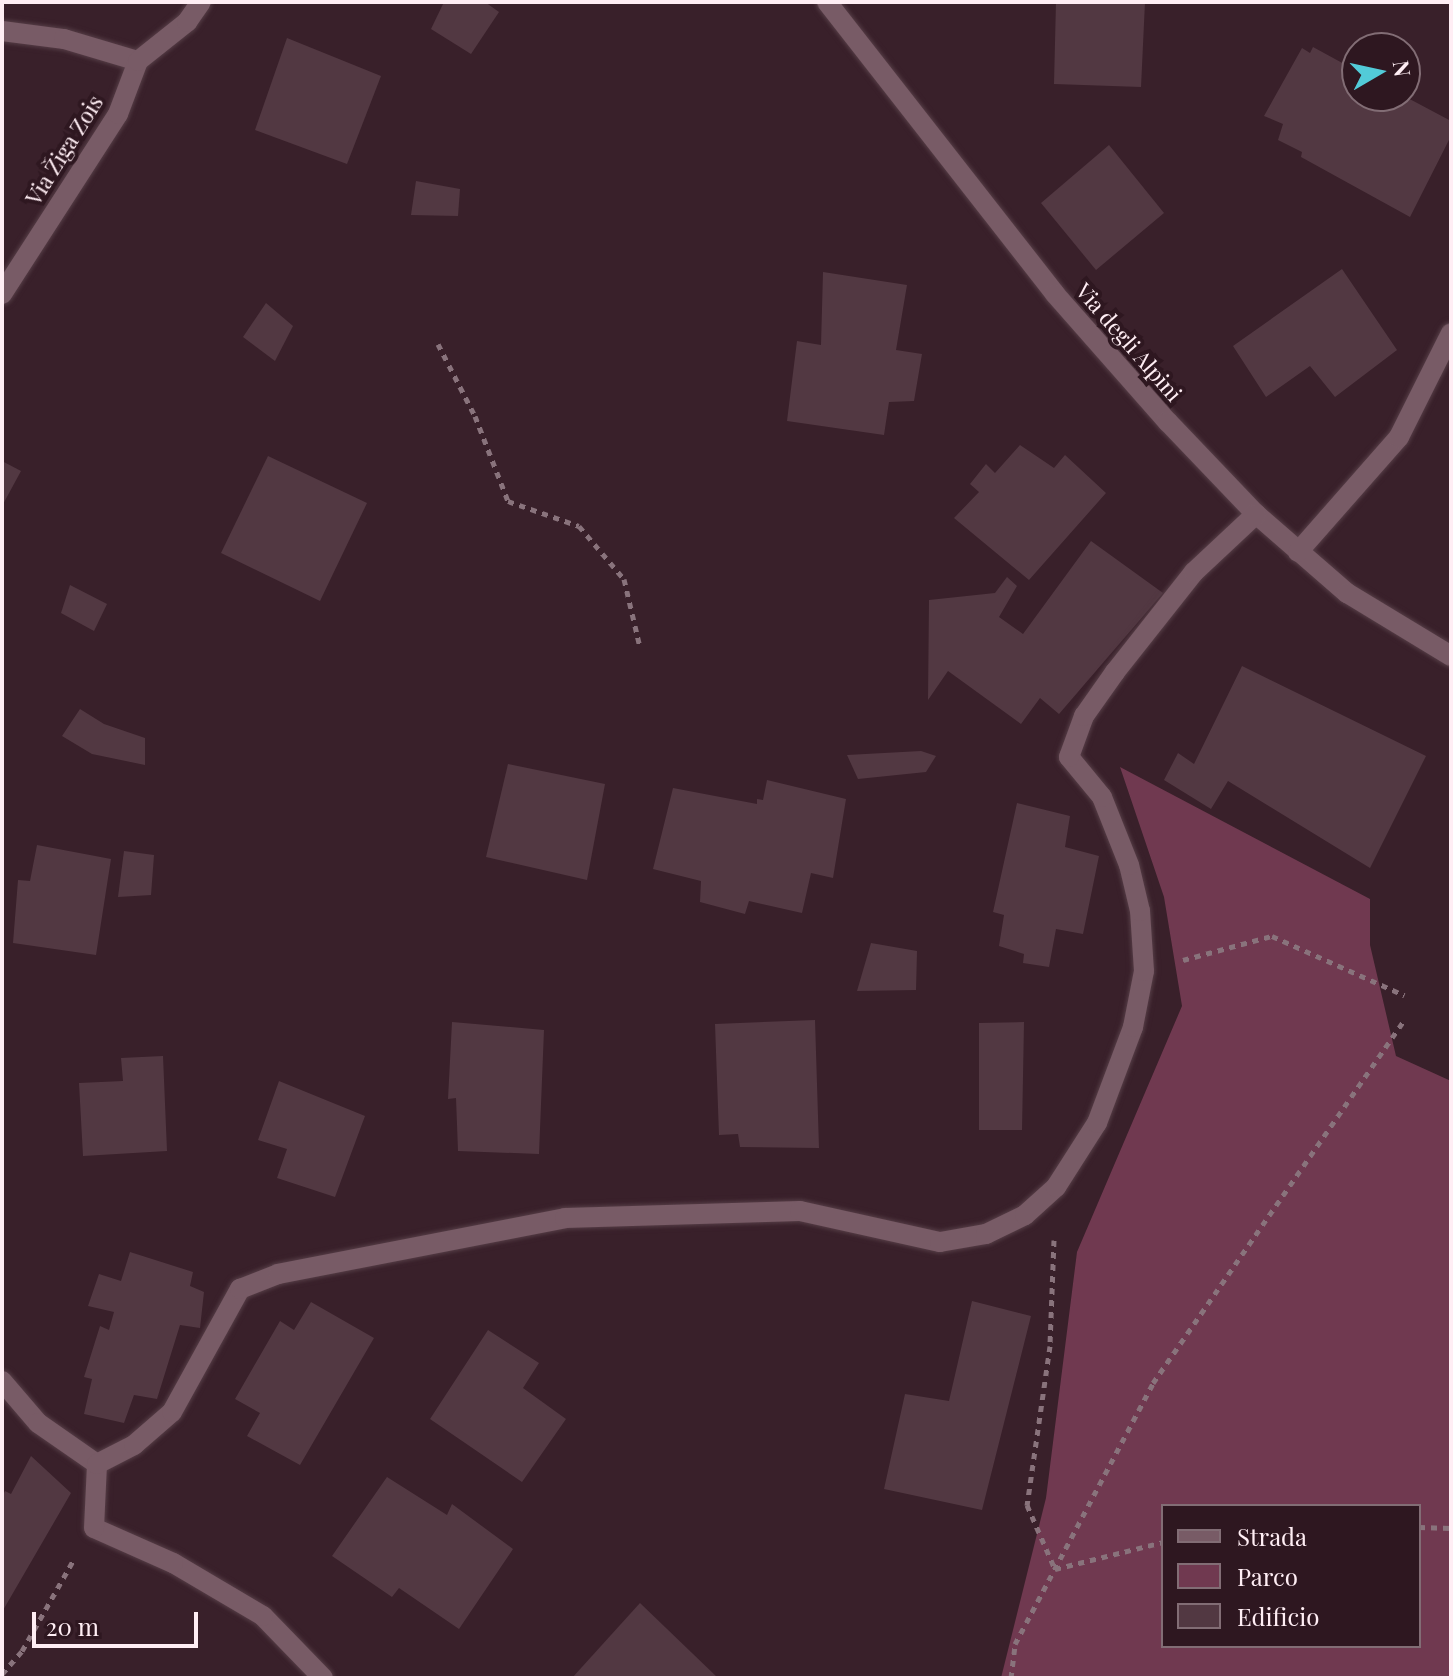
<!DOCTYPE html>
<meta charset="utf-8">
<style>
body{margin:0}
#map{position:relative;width:1453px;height:1680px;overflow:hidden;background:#39202a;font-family:"Playfair Display",serif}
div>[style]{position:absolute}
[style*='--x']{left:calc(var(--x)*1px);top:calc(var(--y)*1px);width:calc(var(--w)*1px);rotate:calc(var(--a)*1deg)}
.green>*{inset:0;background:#703950}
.building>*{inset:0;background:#523842}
.path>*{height:5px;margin-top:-2.5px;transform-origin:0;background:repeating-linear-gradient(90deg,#89737c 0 6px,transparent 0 12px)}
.roads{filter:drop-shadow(0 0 2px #553d46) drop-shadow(0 0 2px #553d46)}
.minor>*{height:20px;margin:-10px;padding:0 10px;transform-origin:10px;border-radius:10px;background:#785b66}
span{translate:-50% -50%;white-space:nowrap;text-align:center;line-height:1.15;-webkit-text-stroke:8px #2e1720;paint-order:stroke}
.street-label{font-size:22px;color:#ffeef4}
.frame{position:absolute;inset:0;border:4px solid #ffeef4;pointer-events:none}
.legend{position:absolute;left:1161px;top:1504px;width:260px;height:144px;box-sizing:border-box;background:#2e1720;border:2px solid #826d75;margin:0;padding:10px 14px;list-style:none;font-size:24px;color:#ffeef4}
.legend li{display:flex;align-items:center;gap:16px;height:40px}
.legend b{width:40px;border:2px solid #826d75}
.north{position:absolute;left:1341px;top:32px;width:80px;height:80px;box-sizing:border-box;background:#2e1720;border:2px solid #826d75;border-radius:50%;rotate:81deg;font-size:22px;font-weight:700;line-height:32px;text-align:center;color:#ffeef4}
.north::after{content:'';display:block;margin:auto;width:28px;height:36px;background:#52cbd8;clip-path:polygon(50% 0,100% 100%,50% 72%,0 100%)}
.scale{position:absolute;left:32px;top:1612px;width:166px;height:36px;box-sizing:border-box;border:4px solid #ffeef4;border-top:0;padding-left:10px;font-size:24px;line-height:28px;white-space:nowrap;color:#ffeef4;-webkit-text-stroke:6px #2e1720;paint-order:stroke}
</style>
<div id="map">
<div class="green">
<div style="clip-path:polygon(evenodd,1120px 767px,1370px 899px,1370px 945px,1396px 1056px,1451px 1081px,1451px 1678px,1001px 1678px,1046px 1498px,1077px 1252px,1182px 1006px,1164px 897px,1120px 767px,1163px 1506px,1419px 1506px,1419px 1646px,1163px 1646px,1163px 1506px)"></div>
</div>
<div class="building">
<div style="clip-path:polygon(444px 2px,485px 2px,499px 12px,471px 54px,431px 29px)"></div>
<div style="clip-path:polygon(1056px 2px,1145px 2px,1141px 87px,1054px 84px)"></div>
<div style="clip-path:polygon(287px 38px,381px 76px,347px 164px,255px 130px)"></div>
<div style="clip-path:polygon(1313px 47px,1357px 71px,1357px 96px,1404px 96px,1451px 121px,1451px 136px,1410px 217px,1301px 157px,1302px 152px,1278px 140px,1283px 124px,1264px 116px,1302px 48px,1310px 53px)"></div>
<div style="clip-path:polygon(1109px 145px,1164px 213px,1096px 270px,1041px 203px)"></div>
<div style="clip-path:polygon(416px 181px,460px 189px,458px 216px,411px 215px)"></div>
<div style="clip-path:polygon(1342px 269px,1397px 350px,1335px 397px,1310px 366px,1266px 397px,1233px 346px)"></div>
<div style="clip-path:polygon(823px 272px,907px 285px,896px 350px,922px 354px,914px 401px,889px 402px,884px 435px,787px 421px,797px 341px,821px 345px)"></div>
<div style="clip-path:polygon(266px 303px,293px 326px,275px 361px,243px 337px)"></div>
<div style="clip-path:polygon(1020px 445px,1054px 468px,1065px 455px,1106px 493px,1029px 580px,954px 518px,979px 492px,970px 484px,986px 464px,995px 473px)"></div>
<div style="clip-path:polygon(268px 456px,367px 503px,320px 601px,221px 553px)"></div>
<div style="clip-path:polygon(2px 461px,21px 471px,2px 506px)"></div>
<div style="clip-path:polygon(1091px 541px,1163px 593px,1059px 714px,1040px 698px,1021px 724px,948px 671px,928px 700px,929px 600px,995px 593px,1007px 577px,1017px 586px,999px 617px,1023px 634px)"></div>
<div style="clip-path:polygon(70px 585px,107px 604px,94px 631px,61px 613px)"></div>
<div style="clip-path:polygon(1242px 666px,1426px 756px,1370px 868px,1228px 781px,1211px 809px,1164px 780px,1178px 753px,1194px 764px)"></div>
<div style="clip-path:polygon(80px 709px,104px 724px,145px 738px,145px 765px,92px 754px,62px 736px)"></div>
<div style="clip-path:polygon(921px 751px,936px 756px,926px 772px,858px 779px,847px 755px)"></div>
<div style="clip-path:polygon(508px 764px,605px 784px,587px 880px,486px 857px)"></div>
<div style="clip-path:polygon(767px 780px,846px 799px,833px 878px,811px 873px,802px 913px,749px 901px,745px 914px,700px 902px,701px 881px,653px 869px,673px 788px,757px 804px,757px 799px,763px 800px)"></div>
<div style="clip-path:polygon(1017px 803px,1070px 816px,1065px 847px,1099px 856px,1083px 934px,1056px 929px,1049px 967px,1023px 963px,1024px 954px,999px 946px,1004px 915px,993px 912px)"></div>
<div style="clip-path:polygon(37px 845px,111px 859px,96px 955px,13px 943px,18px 880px,30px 881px)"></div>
<div style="clip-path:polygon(124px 851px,154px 855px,151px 895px,118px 897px)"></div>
<div style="clip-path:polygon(871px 943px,917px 951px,916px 990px,857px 991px)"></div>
<div style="clip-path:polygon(815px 1020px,819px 1148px,740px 1147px,738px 1134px,719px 1135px,715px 1024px)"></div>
<div style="clip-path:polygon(452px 1022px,544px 1030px,539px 1154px,458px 1151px,456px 1098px,448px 1099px)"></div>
<div style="clip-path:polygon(1024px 1022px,1022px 1130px,979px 1130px,979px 1023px)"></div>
<div style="clip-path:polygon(163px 1056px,167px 1151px,83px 1156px,79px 1083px,123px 1081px,121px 1058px)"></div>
<div style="clip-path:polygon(279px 1081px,365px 1116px,335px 1197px,277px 1178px,287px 1149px,258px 1140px)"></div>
<div style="clip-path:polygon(130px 1252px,193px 1272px,190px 1286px,204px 1292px,200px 1328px,180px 1325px,157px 1399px,134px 1395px,124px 1423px,84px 1414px,92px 1379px,84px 1377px,100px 1326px,109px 1330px,114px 1312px,88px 1306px,99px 1274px,121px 1281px)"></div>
<div style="clip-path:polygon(972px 1301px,1031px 1316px,982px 1510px,884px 1489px,905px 1394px,949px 1401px)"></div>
<div style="clip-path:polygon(311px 1302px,374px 1338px,300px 1465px,247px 1436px,260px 1413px,235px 1399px,280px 1321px,294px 1330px)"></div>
<div style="clip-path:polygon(488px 1330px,539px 1363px,523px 1388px,566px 1419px,522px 1482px,430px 1419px)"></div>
<div style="clip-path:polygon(31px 1456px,71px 1493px,2px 1612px,2px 1497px,5px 1491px,11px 1494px)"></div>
<div style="clip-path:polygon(387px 1477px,447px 1515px,452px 1504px,513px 1549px,459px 1629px,399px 1588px,392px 1597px,332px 1556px)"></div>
<div style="clip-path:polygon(640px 1603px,718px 1678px,572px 1678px)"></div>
</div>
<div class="path">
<div style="--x:438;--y:344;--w:81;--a:62.8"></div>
<div style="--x:475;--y:416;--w:91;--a:68.8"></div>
<div style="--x:508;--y:501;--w:75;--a:19.4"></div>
<div style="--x:579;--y:526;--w:70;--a:49.7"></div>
<div style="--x:624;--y:579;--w:70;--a:76.8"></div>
<div style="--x:1183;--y:960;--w:92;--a:-15.1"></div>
<div style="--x:1272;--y:936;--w:145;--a:24.1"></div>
<div style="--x:1054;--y:1240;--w:106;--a:92.2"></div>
<div style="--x:1050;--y:1346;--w:161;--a:98.2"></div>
<div style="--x:1027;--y:1505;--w:70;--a:66.4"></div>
<div style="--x:1055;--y:1569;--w:111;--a:-14"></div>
<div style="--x:1419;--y:1527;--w:32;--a:2"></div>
<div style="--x:2;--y:1674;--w:30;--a:-49"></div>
<div style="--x:22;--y:1651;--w:106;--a:-60.5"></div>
<div style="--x:1011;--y:1678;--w:34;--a:-83"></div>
<div style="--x:1015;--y:1644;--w:295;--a:-62.1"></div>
<div style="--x:1153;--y:1383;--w:441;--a:-55.3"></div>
</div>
<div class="roads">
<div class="minor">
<div style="--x:827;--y:2;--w:370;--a:52"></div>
<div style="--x:1055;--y:294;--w:171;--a:48.6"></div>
<div style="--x:1168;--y:422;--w:127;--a:46.3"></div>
<div style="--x:1256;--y:514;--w:121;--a:41"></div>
<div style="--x:1347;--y:593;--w:122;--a:31.2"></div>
<div style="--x:2;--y:31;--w:63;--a:7.4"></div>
<div style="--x:64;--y:39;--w:77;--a:16.6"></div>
<div style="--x:2;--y:294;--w:214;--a:-57.2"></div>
<div style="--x:118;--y:114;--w:57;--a:-69.3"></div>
<div style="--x:138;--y:61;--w:63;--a:-38.5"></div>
<div style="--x:187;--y:22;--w:24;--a:-55"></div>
<div style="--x:1298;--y:552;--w:153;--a:-48.7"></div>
<div style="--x:1399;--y:437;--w:116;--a:-63.4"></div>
<div style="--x:2;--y:1381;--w:55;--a:49.4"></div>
<div style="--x:38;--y:1423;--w:72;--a:34.8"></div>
<div style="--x:323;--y:1678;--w:86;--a:-134.1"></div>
<div style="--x:263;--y:1616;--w:104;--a:-149.5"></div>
<div style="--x:173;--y:1563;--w:86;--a:-156.1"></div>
<div style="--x:94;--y:1528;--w:64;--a:-87.3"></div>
<div style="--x:97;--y:1464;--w:42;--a:-27.2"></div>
<div style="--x:134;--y:1445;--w:50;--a:-41"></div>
<div style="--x:172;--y:1412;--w:141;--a:-61.1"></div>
<div style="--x:240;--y:1289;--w:41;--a:-21.5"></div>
<div style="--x:278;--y:1274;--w:292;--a:-11"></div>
<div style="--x:565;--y:1218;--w:235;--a:-1.7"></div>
<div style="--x:800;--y:1211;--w:143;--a:12.5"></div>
<div style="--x:940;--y:1242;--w:47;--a:-9.9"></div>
<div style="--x:986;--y:1234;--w:43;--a:-26"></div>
<div style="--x:1025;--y:1215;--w:42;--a:-42.1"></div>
<div style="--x:1056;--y:1187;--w:76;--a:-57.4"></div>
<div style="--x:1097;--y:1123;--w:103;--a:-69.4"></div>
<div style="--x:1133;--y:1027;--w:57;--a:-78.9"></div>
<div style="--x:1144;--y:971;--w:60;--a:-93.8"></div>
<div style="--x:1140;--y:911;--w:47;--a:-103.4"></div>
<div style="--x:1129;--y:865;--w:73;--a:-111.7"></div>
<div style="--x:1102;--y:797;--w:52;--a:-129.5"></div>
<div style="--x:1069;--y:757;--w:44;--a:-69.9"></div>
<div style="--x:1084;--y:716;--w:54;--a:-54.8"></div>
<div style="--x:1115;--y:672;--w:127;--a:-51.7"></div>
<div style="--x:1194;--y:572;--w:85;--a:-43.1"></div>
</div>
</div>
<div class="street-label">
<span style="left:64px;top:150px;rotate:-58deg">Via Žiga Zois</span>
<span style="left:1129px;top:342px;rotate:49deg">Via degli Alpini</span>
</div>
<div class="frame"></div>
<ul class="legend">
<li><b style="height:10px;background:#785b66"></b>Strada</li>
<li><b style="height:22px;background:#703950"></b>Parco</li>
<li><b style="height:22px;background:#523842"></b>Edificio</li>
</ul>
<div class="north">N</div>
<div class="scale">20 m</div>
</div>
